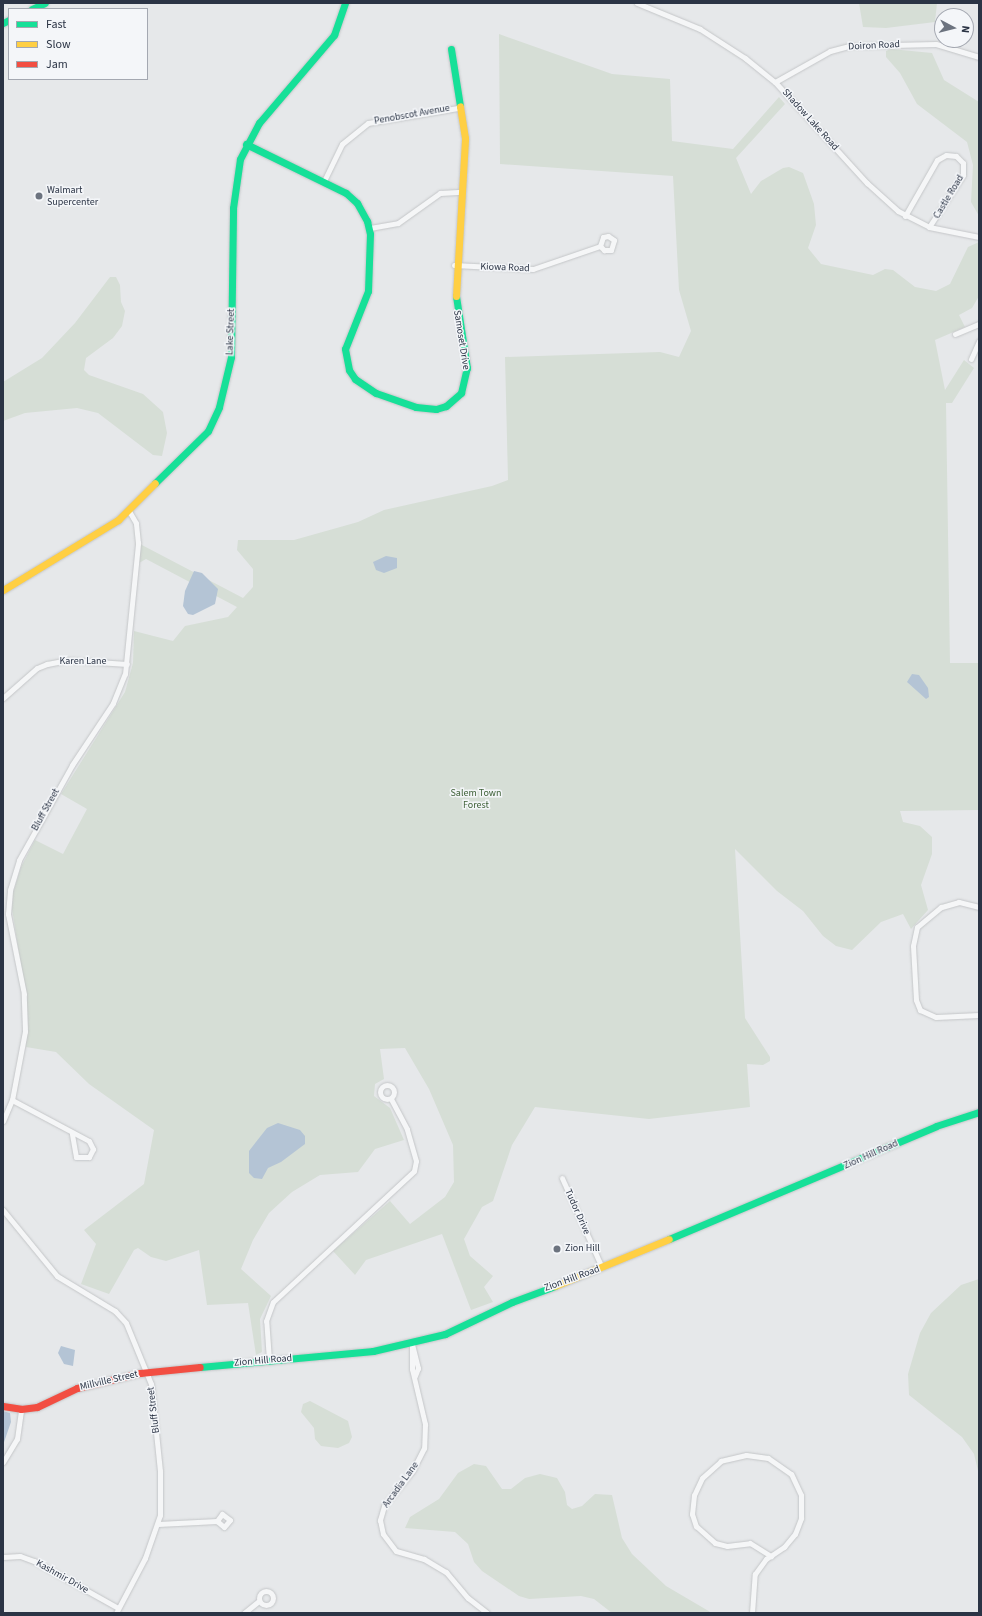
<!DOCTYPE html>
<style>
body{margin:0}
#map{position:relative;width:982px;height:1616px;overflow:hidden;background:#e6e8ea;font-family:"Source Sans 3",sans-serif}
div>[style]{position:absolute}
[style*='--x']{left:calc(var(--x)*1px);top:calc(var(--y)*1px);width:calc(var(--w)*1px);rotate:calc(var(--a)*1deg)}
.green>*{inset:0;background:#d6ded6}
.water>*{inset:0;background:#b4c4d5}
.roads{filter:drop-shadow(0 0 1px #c4c6c8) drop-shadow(0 0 1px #c4c6c8)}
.street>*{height:5px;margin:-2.5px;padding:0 2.5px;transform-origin:2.5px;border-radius:2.5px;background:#f5f6f7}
.street>.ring{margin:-2.5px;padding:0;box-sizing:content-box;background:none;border:5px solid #f5f6f7;border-radius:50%}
.fast>*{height:7px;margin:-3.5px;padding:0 3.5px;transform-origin:3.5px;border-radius:3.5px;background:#16e098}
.slow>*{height:7px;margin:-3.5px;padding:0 3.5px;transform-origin:3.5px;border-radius:3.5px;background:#ffcf43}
.jam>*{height:7px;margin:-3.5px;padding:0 3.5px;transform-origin:3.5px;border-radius:3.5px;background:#f24e42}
.dots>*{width:11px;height:11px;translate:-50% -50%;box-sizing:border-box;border:2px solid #f4f6f9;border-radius:50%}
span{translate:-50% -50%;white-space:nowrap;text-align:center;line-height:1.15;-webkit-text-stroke:3px #f4f6f9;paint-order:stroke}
.street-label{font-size:10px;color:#2b3445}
.poi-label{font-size:10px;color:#2b3445}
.left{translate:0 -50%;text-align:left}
.park-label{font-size:10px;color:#3f6138}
.frame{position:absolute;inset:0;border:4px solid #2b3445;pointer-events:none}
.legend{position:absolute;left:8px;top:8px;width:140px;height:72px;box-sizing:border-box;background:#f4f6f9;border:1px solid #a4a8b1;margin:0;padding:5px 7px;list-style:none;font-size:12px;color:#2b3445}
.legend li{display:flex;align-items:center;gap:8px;height:20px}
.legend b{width:20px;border:1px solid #a4a8b1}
.north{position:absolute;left:934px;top:8px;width:40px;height:40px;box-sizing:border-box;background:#f4f6f9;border:1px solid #a4a8b1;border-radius:50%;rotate:97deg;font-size:11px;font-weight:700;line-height:16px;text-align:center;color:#2b3445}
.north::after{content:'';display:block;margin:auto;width:14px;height:18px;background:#6c737f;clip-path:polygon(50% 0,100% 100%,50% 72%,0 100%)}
</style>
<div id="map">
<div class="green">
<div style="clip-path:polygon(859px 3px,937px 3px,935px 22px,886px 28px,863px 27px)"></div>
<div style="clip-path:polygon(499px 34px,612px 74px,670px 79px,672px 141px,733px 149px,779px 97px,785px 104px,736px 158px,751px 194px,761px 181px,783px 168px,789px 167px,803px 173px,814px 204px,816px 225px,808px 248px,821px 264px,873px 275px,885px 269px,893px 270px,915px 287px,936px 291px,950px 284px,968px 247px,979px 242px,979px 296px,972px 308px,959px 315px,965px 327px,935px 340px,945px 390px,964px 360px,974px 368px,952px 403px,946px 403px,950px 663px,979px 663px,979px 810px,900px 811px,903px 822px,920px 826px,932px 837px,932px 854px,921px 885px,928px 910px,911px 929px,903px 914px,881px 922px,852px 950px,836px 946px,823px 936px,803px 911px,777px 891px,735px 849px,745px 1018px,770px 1057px,770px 1061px,763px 1065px,747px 1064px,750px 1107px,649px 1119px,535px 1107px,512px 1145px,493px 1201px,482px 1207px,464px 1239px,470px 1256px,493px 1276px,484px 1287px,493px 1302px,471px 1310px,442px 1234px,366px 1260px,355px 1275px,333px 1251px,390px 1201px,410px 1224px,445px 1197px,454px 1182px,453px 1145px,429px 1089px,405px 1048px,380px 1049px,384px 1079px,375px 1084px,374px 1096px,390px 1108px,404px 1140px,375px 1149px,358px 1172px,320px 1175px,292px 1192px,269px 1213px,253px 1240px,241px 1269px,271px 1296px,260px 1319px,262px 1352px,256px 1355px,248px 1303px,207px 1305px,199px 1250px,166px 1261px,151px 1257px,138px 1248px,134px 1250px,109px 1294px,81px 1284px,96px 1244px,84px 1230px,144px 1184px,154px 1130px,89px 1084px,56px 1052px,26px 1047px,27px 1003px,12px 909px,13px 893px,21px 867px,35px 840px,63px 854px,87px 809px,61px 794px,125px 692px,133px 663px,134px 631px,173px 641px,185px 626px,228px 617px,237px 607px,146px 559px,139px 563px,140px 544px,243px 598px,253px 587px,253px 569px,237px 550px,238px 540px,294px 540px,358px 522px,384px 510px,492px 486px,508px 480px,505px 357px,660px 352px,679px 357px,691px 331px,679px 290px,673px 176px,500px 164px)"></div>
<div style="clip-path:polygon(891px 49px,932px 53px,944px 80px,979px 102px,979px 216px,971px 202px,973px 165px,967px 142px,917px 104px,900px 73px,886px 57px,886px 51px)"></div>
<div style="clip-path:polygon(110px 277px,116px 277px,120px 285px,121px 302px,125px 311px,122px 326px,113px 338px,86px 358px,84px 370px,89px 375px,143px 394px,163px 412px,167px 433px,162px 456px,153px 455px,98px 413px,77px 408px,25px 413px,3px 421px,3px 382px,42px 358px,75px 323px)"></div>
<div style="clip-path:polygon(979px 1279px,979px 1475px,974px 1454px,962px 1437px,909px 1395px,908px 1374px,920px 1333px,931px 1313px,961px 1285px)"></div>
<div style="clip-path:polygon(310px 1401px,348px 1421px,352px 1437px,349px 1443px,338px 1448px,321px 1446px,315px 1439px,314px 1428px,301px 1412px,303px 1404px)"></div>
<div style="clip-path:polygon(474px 1464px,486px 1466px,502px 1489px,511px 1489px,525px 1478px,540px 1474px,557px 1478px,565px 1492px,567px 1505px,572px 1509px,582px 1506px,595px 1494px,612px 1495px,622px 1538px,632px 1554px,666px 1586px,712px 1613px,612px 1613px,594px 1599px,581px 1596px,529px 1599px,519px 1596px,482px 1571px,474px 1562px,468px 1544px,455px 1532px,405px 1528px,410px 1517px,439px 1499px,458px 1473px)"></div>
</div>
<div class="water">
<div style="clip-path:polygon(386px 556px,397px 558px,397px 568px,384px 573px,376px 570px,373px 562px)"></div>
<div style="clip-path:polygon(194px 571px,202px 573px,218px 589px,215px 604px,193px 615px,188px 614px,183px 606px,185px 591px)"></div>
<div style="clip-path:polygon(912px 674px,919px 675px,928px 688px,929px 697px,926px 699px,907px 682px)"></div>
<div style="clip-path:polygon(278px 1123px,300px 1130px,305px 1136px,305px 1144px,281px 1162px,268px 1168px,262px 1179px,254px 1178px,249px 1173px,249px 1151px,267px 1128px)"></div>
<div style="clip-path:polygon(61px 1346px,75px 1350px,73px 1366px,64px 1364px,58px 1353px)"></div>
<div style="clip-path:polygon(3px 1411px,10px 1413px,11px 1422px,3px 1445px)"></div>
</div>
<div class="roads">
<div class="street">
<div style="--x:637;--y:3;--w:68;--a:22.4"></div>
<div style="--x:700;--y:29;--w:54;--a:32.8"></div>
<div style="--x:745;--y:58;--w:38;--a:39"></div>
<div style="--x:775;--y:82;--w:137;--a:47.7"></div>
<div style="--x:867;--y:183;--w:42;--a:42.1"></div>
<div style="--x:898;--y:211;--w:35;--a:27"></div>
<div style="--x:929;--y:227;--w:51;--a:11.3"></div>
<div style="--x:775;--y:82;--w:63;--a:-29.4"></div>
<div style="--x:830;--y:51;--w:20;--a:-15"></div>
<div style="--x:849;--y:46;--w:87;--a:-1.3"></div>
<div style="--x:936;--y:44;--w:45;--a:16.8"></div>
<div style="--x:324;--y:181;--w:41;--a:-64.1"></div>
<div style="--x:342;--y:144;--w:33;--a:-39"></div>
<div style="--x:368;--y:123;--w:91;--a:-9.5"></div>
<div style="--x:905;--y:216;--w:64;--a:-60.3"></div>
<div style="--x:937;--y:160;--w:10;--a:-29"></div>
<div style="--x:946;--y:155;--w:10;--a:6"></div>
<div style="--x:956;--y:156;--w:10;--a:45"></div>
<div style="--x:963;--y:163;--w:12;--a:90"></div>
<div style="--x:963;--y:175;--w:62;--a:123.2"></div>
<div style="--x:370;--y:228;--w:28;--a:-10"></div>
<div style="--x:398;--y:223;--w:52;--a:-35.5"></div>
<div style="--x:440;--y:193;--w:22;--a:-3"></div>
<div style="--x:454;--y:265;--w:79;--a:2.9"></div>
<div style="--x:533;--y:269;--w:71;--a:-18.9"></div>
<div style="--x:600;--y:246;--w:6;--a:45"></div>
<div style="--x:604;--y:250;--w:7;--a:0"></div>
<div style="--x:611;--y:250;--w:10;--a:-73"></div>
<div style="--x:614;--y:240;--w:7;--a:-146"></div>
<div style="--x:608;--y:236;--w:5;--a:169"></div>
<div style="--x:603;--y:237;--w:9;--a:108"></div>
<div style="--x:955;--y:334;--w:26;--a:-23"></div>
<div style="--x:971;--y:359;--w:20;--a:-66"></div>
<div style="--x:3;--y:698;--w:45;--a:-41.4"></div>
<div style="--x:37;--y:668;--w:11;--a:-22"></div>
<div style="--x:47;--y:664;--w:20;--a:-11"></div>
<div style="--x:67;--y:660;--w:60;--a:3.8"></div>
<div style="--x:979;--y:907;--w:21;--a:-166"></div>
<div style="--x:959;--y:902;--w:19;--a:164"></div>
<div style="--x:941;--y:907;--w:31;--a:140"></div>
<div style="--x:917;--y:927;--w:19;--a:102"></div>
<div style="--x:913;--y:946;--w:54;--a:86.8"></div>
<div style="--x:916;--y:1000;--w:11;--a:68"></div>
<div style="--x:920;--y:1010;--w:17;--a:24"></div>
<div style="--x:936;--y:1017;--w:43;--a:-2.7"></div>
<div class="ring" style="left:380px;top:1085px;width:9px;height:9px"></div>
<div style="--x:12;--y:1100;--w:87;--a:28"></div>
<div style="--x:89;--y:1141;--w:9;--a:63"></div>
<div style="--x:93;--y:1149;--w:9;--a:117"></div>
<div style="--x:89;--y:1157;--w:13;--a:180"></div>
<div style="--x:76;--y:1157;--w:23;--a:-100"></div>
<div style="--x:3;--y:1121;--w:23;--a:-67"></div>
<div style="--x:12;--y:1100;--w:70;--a:-79.3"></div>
<div style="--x:25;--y:1031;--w:37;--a:-92"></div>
<div style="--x:24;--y:994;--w:82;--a:-101.3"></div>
<div style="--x:8;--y:914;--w:24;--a:-85"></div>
<div style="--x:10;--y:890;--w:31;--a:-73"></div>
<div style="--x:19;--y:860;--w:109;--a:-60.8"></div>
<div style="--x:72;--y:765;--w:74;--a:-56.5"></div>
<div style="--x:113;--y:703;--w:31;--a:-68"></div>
<div style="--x:125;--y:674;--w:132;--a:-84.3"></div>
<div style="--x:138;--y:543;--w:20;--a:-96"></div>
<div style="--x:136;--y:523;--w:14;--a:-120"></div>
<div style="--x:562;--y:1178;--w:98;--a:66"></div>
<div style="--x:3;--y:1210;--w:85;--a:50.7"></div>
<div style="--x:57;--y:1276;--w:68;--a:31.1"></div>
<div style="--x:115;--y:1311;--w:16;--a:47"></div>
<div style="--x:126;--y:1323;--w:66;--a:67.7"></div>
<div style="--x:151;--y:1384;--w:87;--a:84.1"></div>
<div style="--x:160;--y:1471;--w:44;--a:90"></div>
<div style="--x:160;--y:1515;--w:46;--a:109.2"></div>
<div style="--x:145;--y:1558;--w:62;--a:117.8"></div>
<div style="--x:412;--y:1344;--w:25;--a:90"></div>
<div style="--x:412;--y:1369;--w:57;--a:76.7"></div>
<div style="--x:425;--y:1424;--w:24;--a:92"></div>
<div style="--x:424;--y:1448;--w:25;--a:117"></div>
<div style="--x:413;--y:1470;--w:46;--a:128.9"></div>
<div style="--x:384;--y:1506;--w:15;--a:106"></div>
<div style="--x:380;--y:1520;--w:14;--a:78"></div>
<div style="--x:383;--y:1534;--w:21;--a:53"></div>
<div style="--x:396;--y:1551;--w:29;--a:16"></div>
<div style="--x:424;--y:1559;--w:26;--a:31"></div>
<div style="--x:446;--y:1572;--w:34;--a:50"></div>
<div style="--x:468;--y:1598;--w:24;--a:38"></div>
<div style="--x:412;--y:1344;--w:25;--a:76"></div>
<div style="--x:418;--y:1368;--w:9;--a:111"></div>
<div style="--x:269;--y:1360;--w:39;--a:-94"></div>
<div style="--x:266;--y:1321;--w:20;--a:-70"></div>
<div style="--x:273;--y:1302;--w:192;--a:-42.9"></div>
<div style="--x:414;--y:1171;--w:10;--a:-79"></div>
<div style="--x:416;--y:1161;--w:33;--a:-106"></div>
<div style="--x:407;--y:1129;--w:34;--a:-118"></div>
<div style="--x:3;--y:1462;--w:27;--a:-59"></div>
<div style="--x:17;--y:1439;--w:30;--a:-82"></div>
<div style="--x:158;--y:1524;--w:59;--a:-2.9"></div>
<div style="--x:217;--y:1521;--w:9;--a:41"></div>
<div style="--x:224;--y:1527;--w:9;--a:-49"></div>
<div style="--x:230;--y:1520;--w:10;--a:-143"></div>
<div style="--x:222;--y:1514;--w:9;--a:126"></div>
<div style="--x:3;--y:1557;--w:17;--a:-3"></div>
<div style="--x:20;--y:1556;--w:15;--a:20"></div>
<div style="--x:34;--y:1561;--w:96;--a:29.2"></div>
<div class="ring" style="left:259px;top:1591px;width:9px;height:9px"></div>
<div style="--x:244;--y:1613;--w:19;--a:-39"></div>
<div style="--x:752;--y:1613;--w:39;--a:-86"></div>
<div style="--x:755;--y:1574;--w:19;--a:-54"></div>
<div style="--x:766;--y:1559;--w:22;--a:-34"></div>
<div style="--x:784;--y:1547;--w:17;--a:-50"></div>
<div style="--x:795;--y:1534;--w:17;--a:-69"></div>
<div style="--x:801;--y:1518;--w:23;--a:-90"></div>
<div style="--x:801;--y:1495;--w:23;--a:-115"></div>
<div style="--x:791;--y:1474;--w:28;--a:-145"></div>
<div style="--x:768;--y:1458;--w:22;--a:-172"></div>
<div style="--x:746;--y:1455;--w:26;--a:167"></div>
<div style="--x:721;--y:1461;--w:25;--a:138"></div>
<div style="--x:702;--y:1478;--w:19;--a:115"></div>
<div style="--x:694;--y:1495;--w:19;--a:96"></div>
<div style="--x:692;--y:1514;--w:13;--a:72"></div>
<div style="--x:696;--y:1526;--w:25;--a:42"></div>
<div style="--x:715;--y:1543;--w:12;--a:14"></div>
<div style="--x:727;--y:1546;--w:23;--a:-7"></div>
<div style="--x:750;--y:1543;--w:25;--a:32"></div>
</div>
<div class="fast">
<div style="--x:32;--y:9;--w:14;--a:-25"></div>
<div style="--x:3;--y:23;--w:7;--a:-27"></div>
<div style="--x:451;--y:49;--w:58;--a:81"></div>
<div style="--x:246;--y:144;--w:111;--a:26.1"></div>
<div style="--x:346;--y:193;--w:15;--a:42"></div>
<div style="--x:357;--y:203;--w:21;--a:61"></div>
<div style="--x:367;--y:221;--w:13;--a:77"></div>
<div style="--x:370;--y:234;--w:57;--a:92"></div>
<div style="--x:368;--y:291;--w:62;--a:111.6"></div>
<div style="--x:345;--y:349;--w:21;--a:79"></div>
<div style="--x:349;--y:370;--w:11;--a:56"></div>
<div style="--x:355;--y:379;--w:25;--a:34"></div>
<div style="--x:376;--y:393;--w:42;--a:19.3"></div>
<div style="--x:416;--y:407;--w:20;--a:6"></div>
<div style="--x:436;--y:409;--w:10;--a:-17"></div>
<div style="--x:446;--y:406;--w:20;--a:-41"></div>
<div style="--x:461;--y:393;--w:26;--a:-77"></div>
<div style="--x:467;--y:368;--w:73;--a:-98.7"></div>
<div style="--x:155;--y:483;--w:74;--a:-44.5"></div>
<div style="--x:208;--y:431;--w:26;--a:-65"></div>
<div style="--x:219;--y:407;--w:51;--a:-76.5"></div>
<div style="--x:231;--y:357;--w:149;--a:-89.2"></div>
<div style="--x:233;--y:208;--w:49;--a:-81.9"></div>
<div style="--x:240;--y:159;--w:41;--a:-62.2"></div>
<div style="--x:259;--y:123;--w:116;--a:-49.6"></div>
<div style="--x:334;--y:35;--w:34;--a:-71"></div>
<div style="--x:669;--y:1239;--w:290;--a:-22.9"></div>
<div style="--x:936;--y:1126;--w:45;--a:-18"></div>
<div style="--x:200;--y:1367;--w:174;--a:-5.3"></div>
<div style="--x:373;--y:1351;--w:74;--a:-13.3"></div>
<div style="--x:445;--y:1334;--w:74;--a:-25.5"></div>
<div style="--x:512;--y:1302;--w:46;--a:-20.4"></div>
</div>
<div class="slow">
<div style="--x:456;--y:296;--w:158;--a:-86.7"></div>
<div style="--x:465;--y:138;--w:32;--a:-99"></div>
<div style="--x:3;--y:590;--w:135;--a:-31.3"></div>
<div style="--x:118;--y:520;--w:52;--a:-45"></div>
<div style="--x:555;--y:1286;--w:123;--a:-22.4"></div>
</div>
<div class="jam">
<div style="--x:3;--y:1406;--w:18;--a:9"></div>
<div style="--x:21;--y:1409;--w:16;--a:-7"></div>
<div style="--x:37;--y:1407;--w:44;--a:-25.4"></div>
<div style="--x:77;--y:1388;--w:65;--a:-13.4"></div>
<div style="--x:140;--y:1373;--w:60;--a:-5.7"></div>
</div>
</div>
<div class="dots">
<div style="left:39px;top:196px;background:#6c737f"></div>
<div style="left:557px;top:1249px;background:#6c737f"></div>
</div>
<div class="street-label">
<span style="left:874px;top:46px;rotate:-3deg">Doiron Road</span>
<span style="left:412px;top:115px;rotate:-10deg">Penobscot Avenue</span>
<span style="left:810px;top:120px;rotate:48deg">Shadow Lake Road</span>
<span style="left:949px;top:197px;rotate:-59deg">Castle Road</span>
<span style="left:505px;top:268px;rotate:2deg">Kiowa Road</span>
<span style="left:231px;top:332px;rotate:-88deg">Lake Street</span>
<span style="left:461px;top:340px;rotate:81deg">Samoset Drive</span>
<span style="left:83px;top:662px">Karen Lane</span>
<span style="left:46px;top:810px;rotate:-61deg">Bluff Street</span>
<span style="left:871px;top:1155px;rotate:-24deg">Zion Hill Road</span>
<span style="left:577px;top:1212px;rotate:66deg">Tudor Drive</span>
<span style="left:572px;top:1279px;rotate:-20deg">Zion Hill Road</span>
<span style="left:263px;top:1361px;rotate:-5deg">Zion Hill Road</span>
<span style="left:109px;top:1381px;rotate:-13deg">Millville Street</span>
<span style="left:154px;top:1410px;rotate:-97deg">Bluff Street</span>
<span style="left:401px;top:1485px;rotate:-54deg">Arcadia Lane</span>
<span style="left:62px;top:1577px;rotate:29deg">Kashmir Drive</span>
</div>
<div class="poi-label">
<span class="left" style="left:47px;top:196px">Walmart<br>Supercenter</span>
<span class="left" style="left:565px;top:1249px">Zion Hill</span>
</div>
<div class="park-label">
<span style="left:476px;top:799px">Salem Town<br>Forest</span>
</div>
<div class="frame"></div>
<ul class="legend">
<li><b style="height:5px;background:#16e098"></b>Fast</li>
<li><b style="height:5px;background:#ffcf43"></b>Slow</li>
<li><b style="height:5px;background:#f24e42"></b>Jam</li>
</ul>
<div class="north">N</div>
</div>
